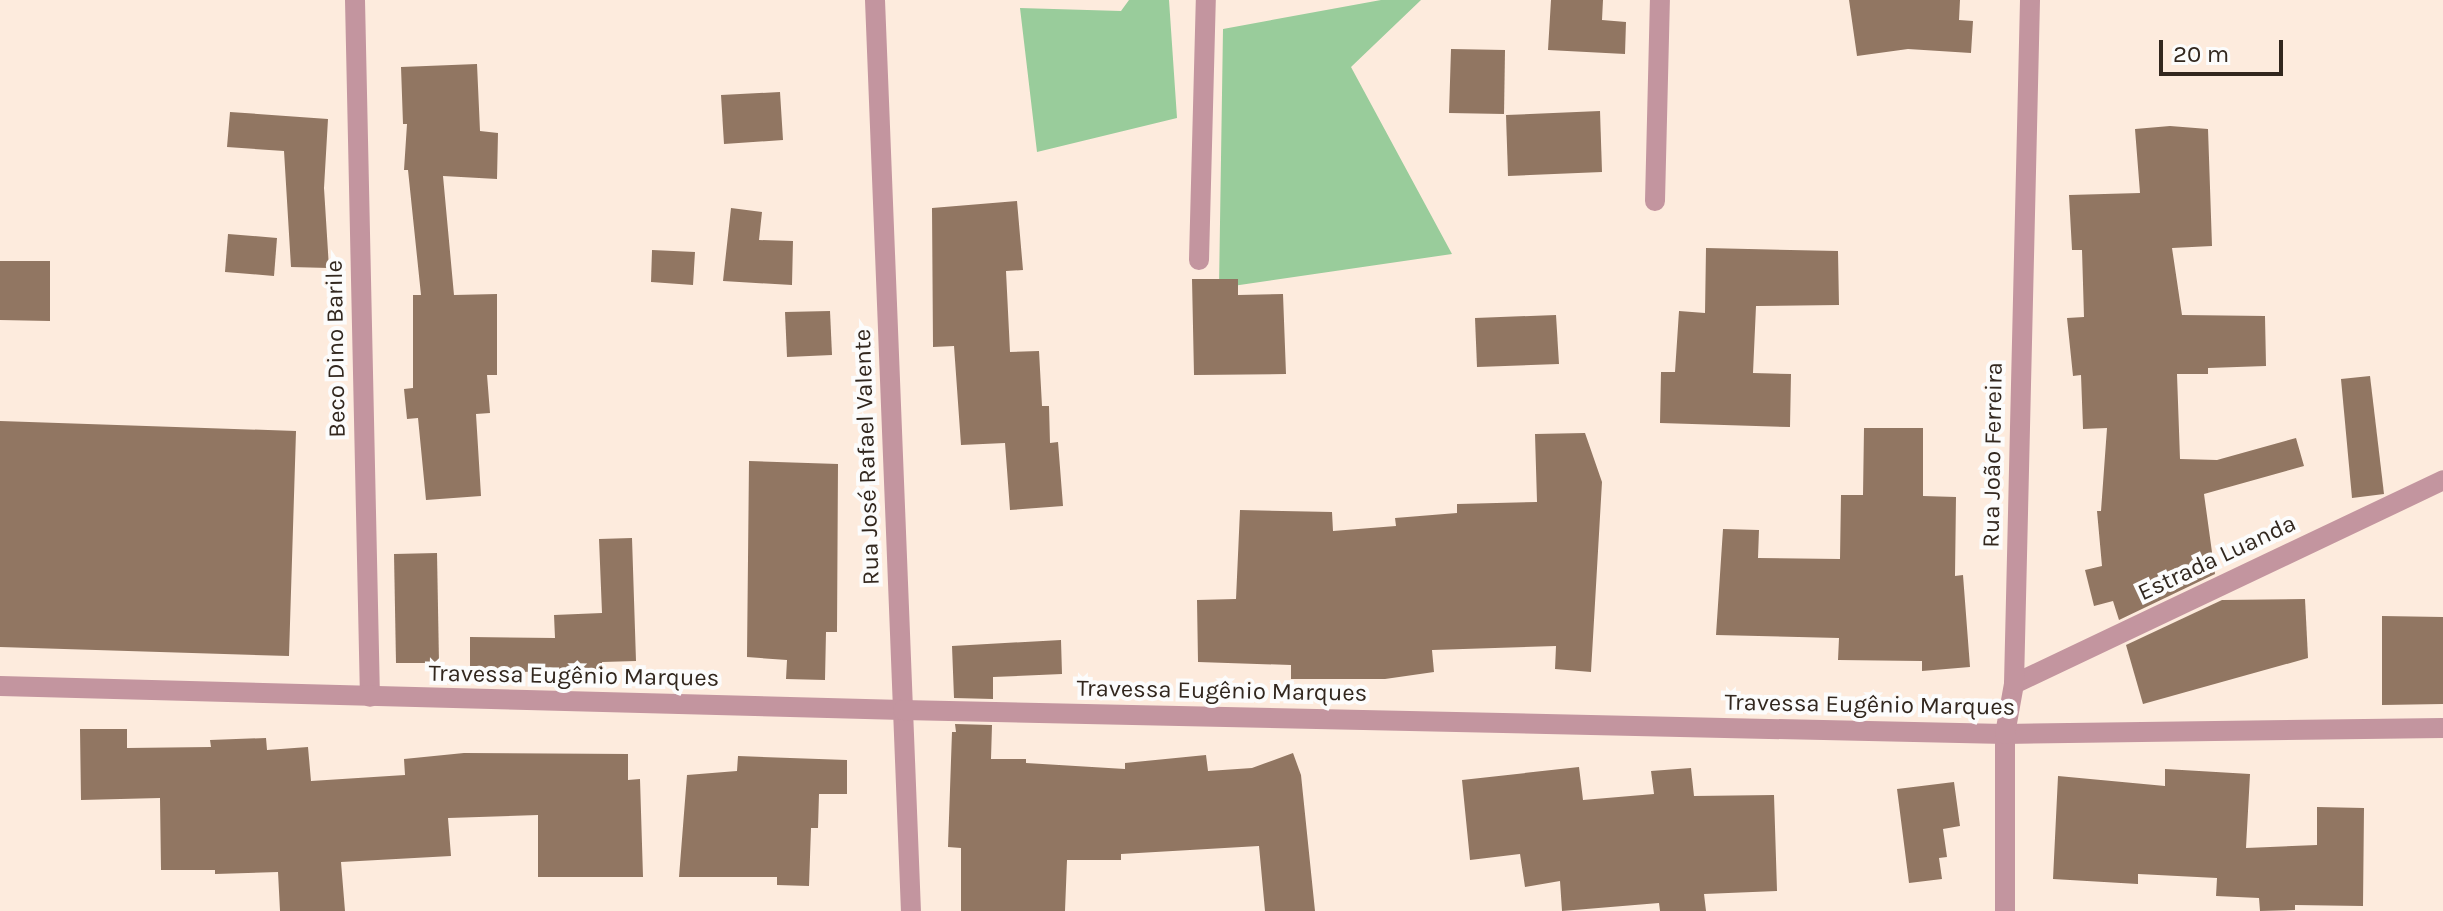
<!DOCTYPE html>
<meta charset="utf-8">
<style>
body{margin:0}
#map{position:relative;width:2443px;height:911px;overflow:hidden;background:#fdebdd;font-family:Karla,sans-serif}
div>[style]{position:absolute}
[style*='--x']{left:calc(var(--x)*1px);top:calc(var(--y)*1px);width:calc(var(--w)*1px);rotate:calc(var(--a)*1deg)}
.green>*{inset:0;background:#99cc9b}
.building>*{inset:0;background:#917662}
.minor>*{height:20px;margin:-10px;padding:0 10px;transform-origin:10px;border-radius:10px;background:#c3959f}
span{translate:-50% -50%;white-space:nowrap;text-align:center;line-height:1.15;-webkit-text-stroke:8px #fcfcfc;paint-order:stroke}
.street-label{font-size:24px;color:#32271e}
.scale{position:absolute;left:2159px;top:40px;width:124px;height:36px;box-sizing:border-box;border:4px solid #32271e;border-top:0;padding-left:10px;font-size:24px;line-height:28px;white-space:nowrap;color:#32271e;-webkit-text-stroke:6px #fcfcfc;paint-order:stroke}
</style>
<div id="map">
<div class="green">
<div style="clip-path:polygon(1129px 0,1169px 0,1177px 118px,1037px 152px,1020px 8px,1121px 11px)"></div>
<div style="clip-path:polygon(1381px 0,1421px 0,1351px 67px,1452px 254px,1219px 288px,1223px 29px)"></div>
</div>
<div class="building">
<div style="clip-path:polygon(1551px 0,1603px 0,1602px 20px,1626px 22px,1625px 54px,1548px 50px)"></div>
<div style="clip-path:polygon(1849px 0,1960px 0,1959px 20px,1973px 21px,1971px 53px,1908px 49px,1857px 56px)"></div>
<div style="clip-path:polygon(1451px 49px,1505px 50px,1504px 114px,1449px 113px)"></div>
<div style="clip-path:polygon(477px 64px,480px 131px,498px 133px,497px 179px,443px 176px,454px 295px,497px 294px,497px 375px,487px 375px,490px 413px,476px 414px,481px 496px,426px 500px,418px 418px,407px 419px,404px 389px,413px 388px,413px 295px,421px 295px,408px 170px,404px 170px,407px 124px,403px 124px,401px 67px)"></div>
<div style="clip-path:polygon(780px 92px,783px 140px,724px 144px,721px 95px)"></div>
<div style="clip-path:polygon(1600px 111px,1602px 172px,1508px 176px,1506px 115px)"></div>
<div style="clip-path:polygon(230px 112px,328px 119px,324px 188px,329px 268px,291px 267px,284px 151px,227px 147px)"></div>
<div style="clip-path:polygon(2170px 126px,2208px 129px,2212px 246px,2172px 248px,2182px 315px,2265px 316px,2266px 366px,2208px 368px,2208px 374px,2177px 374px,2180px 459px,2217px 460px,2296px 438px,2304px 466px,2204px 494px,2215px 574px,2119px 620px,2113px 601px,2094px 606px,2085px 570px,2102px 566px,2097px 511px,2101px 511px,2107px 428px,2083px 429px,2081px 375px,2073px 376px,2067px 318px,2084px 317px,2082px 250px,2072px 250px,2069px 195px,2140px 193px,2135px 129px)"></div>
<div style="clip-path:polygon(1017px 201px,1023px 270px,1006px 271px,1010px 352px,1039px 351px,1042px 406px,1049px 406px,1050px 443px,1058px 442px,1063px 506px,1010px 510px,1005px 443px,961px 445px,954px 346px,933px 347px,932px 208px)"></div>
<div style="clip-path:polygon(731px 208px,762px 212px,759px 240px,793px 241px,792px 285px,723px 281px)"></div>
<div style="clip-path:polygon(228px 234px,277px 238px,274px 276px,225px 272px)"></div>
<div style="clip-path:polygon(1706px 248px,1838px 251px,1839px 305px,1756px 306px,1753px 373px,1791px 374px,1790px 427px,1660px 423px,1661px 372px,1675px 372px,1679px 311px,1705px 313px)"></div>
<div style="clip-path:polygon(652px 250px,695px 252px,693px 285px,651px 282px)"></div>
<div style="clip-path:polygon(0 261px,50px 261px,50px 321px,0 320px)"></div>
<div style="clip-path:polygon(1192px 279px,1238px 279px,1238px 295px,1283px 294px,1286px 374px,1194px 375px)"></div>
<div style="clip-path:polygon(830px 311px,832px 355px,787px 357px,785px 312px)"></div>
<div style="clip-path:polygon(1556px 315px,1559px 364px,1477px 367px,1475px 318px)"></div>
<div style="clip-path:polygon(2370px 376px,2384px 494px,2352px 498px,2341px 379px)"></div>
<div style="clip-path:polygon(0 421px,296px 431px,289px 656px,0 647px)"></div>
<div style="clip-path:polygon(1864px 428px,1923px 428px,1923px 496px,1956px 497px,1955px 576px,1963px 575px,1970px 667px,1922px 671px,1922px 661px,1838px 660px,1839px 638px,1716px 635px,1723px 529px,1759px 530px,1758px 558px,1840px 559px,1841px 495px,1863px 495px)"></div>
<div style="clip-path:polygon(1585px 433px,1602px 482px,1591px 672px,1555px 669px,1556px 646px,1432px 650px,1434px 672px,1385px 679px,1291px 679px,1291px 665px,1198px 662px,1197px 600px,1236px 599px,1240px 510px,1332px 512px,1333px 531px,1396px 526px,1395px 518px,1457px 513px,1457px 504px,1537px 502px,1535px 434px)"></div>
<div style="clip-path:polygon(749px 461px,838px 464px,837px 632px,826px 632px,825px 680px,786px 679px,787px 660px,747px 657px)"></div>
<div style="clip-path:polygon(632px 538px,636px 661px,602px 662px,602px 670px,470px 673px,470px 637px,555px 638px,554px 615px,602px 613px,599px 539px)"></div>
<div style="clip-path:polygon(437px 553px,439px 663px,396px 663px,394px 554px)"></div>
<div style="clip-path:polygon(2305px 599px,2308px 658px,2143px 704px,2126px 645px,2222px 600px)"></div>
<div style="clip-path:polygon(2382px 616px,2443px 617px,2443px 704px,2382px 705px)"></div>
<div style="clip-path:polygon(1061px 640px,1062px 674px,993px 677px,993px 699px,954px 698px,952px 646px)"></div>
<div style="clip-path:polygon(955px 724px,992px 725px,991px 759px,1026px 759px,1026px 763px,1125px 769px,1125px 763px,1206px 755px,1208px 771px,1252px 768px,1293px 753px,1301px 775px,1315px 911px,1265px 911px,1259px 846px,1121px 854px,1121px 860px,1067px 860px,1065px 911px,961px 911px,961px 848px,948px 847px,952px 732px,956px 732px)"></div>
<div style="clip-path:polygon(80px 729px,127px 729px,127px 748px,211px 747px,210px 740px,266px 738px,267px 750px,308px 747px,311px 781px,405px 775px,404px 759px,464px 753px,628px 754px,628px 780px,640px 779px,643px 877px,538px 877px,538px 815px,448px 818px,451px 856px,341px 862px,345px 911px,280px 911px,278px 872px,215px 874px,215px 870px,161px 870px,160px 798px,81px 800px)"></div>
<div style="clip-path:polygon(738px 756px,847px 760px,847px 794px,819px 794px,818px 828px,811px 828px,809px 886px,777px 885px,777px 877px,679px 877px,687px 775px,737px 771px)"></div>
<div style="clip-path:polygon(1579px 767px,1583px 800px,1654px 794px,1651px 771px,1691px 768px,1694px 796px,1774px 795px,1777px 891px,1704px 894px,1706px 911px,1660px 911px,1659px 903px,1562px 911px,1560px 881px,1525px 887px,1520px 854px,1470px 860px,1462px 780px)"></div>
<div style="clip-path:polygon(2165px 769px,2250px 774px,2246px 848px,2317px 845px,2317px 807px,2364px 808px,2363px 906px,2295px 905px,2295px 910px,2260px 911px,2259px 898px,2216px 896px,2217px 878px,2138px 874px,2138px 884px,2053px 879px,2058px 776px,2165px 786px)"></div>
<div style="clip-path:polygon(1954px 782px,1960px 826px,1943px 829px,1947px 857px,1939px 858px,1942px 879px,1909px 883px,1897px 789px)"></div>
</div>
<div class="minor">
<div style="--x:355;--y:0;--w:697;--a:88.77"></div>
<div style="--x:875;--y:0;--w:912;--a:87.74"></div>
<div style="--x:1655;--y:201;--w:201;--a:-88.6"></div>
<div style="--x:1199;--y:260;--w:260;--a:-88.5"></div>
<div style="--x:2014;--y:684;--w:475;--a:-25.4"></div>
<div style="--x:0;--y:686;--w:903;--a:1.52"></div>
<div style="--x:903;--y:710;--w:1102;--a:1.25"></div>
<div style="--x:2005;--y:734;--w:438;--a:-0.8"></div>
<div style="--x:2005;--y:911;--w:177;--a:-90"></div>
<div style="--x:2005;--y:734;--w:51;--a:-79.8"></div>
<div style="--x:2014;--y:684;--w:684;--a:-88.66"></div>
</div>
<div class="street-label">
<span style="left:336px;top:349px;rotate:-91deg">Beco Dino Barile</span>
<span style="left:1993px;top:455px;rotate:-89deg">Rua João Ferreira</span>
<span style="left:867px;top:457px;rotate:-92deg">Rua José Rafael Valente</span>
<span style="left:2217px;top:558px;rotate:-25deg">Estrada Luanda</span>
<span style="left:574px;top:676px;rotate:1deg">Travessa Eugênio Marques</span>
<span style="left:1222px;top:691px;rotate:1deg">Travessa Eugênio Marques</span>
<span style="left:1870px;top:705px;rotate:1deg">Travessa Eugênio Marques</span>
</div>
<div class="scale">20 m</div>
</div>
